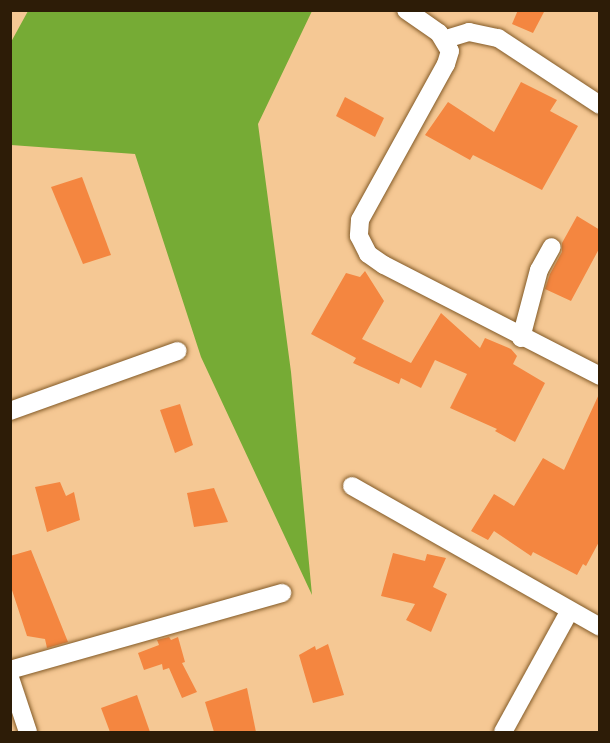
<!DOCTYPE html>
<style>
body{margin:0}
#map{position:relative;width:610px;height:743px;overflow:hidden;background:#f5c894;font-family:"Archivo Narrow",sans-serif}
div>[style]{position:absolute}
[style*='--x']{left:calc(var(--x)*1px);top:calc(var(--y)*1px);width:calc(var(--w)*1px);rotate:calc(var(--a)*1deg)}
.forest>*{inset:0;background:#76ab35}
.building>*{inset:0;background:#f48640}
.roads{filter:drop-shadow(0 0 2px #825a27) drop-shadow(0 0 2px #825a27)}
.minor>*{height:18px;margin:-9px;padding:0 9px;transform-origin:9px;border-radius:9px;background:#fff}
span{translate:-50% -50%;white-space:nowrap;text-align:center;line-height:1.15;-webkit-text-stroke:5px #fcd7ae;paint-order:stroke}
.frame{position:absolute;inset:0;border:12px solid #2d1c07;pointer-events:none}
</style>
<div id="map">
<div class="forest">
<div style="clip-path:polygon(28px 11px,312px 11px,258px 124px,291px 372px,312px 595px,201px 357px,135px 154px,11px 145px,11px 42px)"></div>
</div>
<div class="building">
<div style="clip-path:polygon(518px 10px,545px 10px,533px 33px,512px 24px)"></div>
<div style="clip-path:polygon(521px 82px,557px 100px,550px 111px,578px 126px,542px 190px,473px 155px,470px 160px,425px 135px,448px 102px,494px 132px)"></div>
<div style="clip-path:polygon(345px 97px,384px 118px,375px 137px,336px 116px)"></div>
<div style="clip-path:polygon(82px 177px,111px 255px,83px 264px,51px 187px)"></div>
<div style="clip-path:polygon(577px 216px,600px 230px,600px 247px,571px 301px,545px 289px,550px 274px,562px 252px,562px 243px)"></div>
<div style="clip-path:polygon(365px 271px,384px 301px,362px 339px,411px 363px,441px 313px,480px 348px,485px 338px,511px 349px,517px 356px,513px 364px,545px 383px,515px 442px,495px 431px,497px 429px,450px 408px,467px 374px,435px 360px,421px 388px,401px 378px,399px 384px,353px 363px,356px 358px,311px 334px,346px 273px,360px 277px)"></div>
<div style="clip-path:polygon(600px 392px,600px 540px,586px 566px,583px 564px,577px 575px,533px 552px,531px 556px,494px 531px,488px 540px,471px 531px,494px 494px,514px 506px,543px 458px,564px 470px)"></div>
<div style="clip-path:polygon(180px 404px,193px 445px,175px 453px,160px 410px)"></div>
<div style="clip-path:polygon(60px 482px,66px 496px,74px 492px,80px 520px,47px 532px,35px 487px)"></div>
<div style="clip-path:polygon(214px 488px,228px 522px,194px 527px,187px 493px)"></div>
<div style="clip-path:polygon(31px 550px,68px 642px,47px 648px,45px 639px,27px 636px,10px 584px,10px 556px)"></div>
<div style="clip-path:polygon(393px 553px,425px 561px,427px 554px,446px 558px,433px 587px,447px 594px,431px 632px,406px 620px,415px 604px,381px 596px)"></div>
<div style="clip-path:polygon(169px 637px,171px 640px,178px 637px,185px 662px,182px 663px,197px 692px,182px 698px,169px 668px,163px 670px,162px 664px,144px 670px,138px 653px,159px 645px,157px 640px)"></div>
<div style="clip-path:polygon(328px 644px,344px 695px,313px 703px,299px 655px,315px 646px,316px 650px)"></div>
<div style="clip-path:polygon(247px 688px,256px 732px,214px 732px,205px 702px)"></div>
<div style="clip-path:polygon(137px 695px,150px 732px,110px 732px,101px 708px)"></div>
</div>
<div class="roads">
<div class="minor">
<div style="--x:406;--y:10;--w:40;--a:34.9"></div>
<div style="--x:439;--y:33;--w:21;--a:59"></div>
<div style="--x:450;--y:51;--w:14;--a:107"></div>
<div style="--x:446;--y:64;--w:178;--a:118.9"></div>
<div style="--x:360;--y:220;--w:16;--a:94"></div>
<div style="--x:359;--y:236;--w:20;--a:63"></div>
<div style="--x:368;--y:254;--w:19;--a:35"></div>
<div style="--x:384;--y:265;--w:243;--a:27.2"></div>
<div style="--x:446;--y:39;--w:24;--a:-17"></div>
<div style="--x:469;--y:32;--w:30;--a:12"></div>
<div style="--x:498;--y:38;--w:122;--a:33.3"></div>
<div style="--x:521;--y:338;--w:70;--a:-75.2"></div>
<div style="--x:539;--y:270;--w:26;--a:-61"></div>
<div style="--x:10;--y:411;--w:178;--a:-19.7"></div>
<div style="--x:352;--y:486;--w:285;--a:29.6"></div>
<div style="--x:10;--y:670;--w:283;--a:-15.8"></div>
<div style="--x:10;--y:678;--w:57;--a:71.6"></div>
<div style="--x:503;--y:732;--w:137;--a:-61.2"></div>
</div>
</div>
<div class="frame"></div>
</div>
